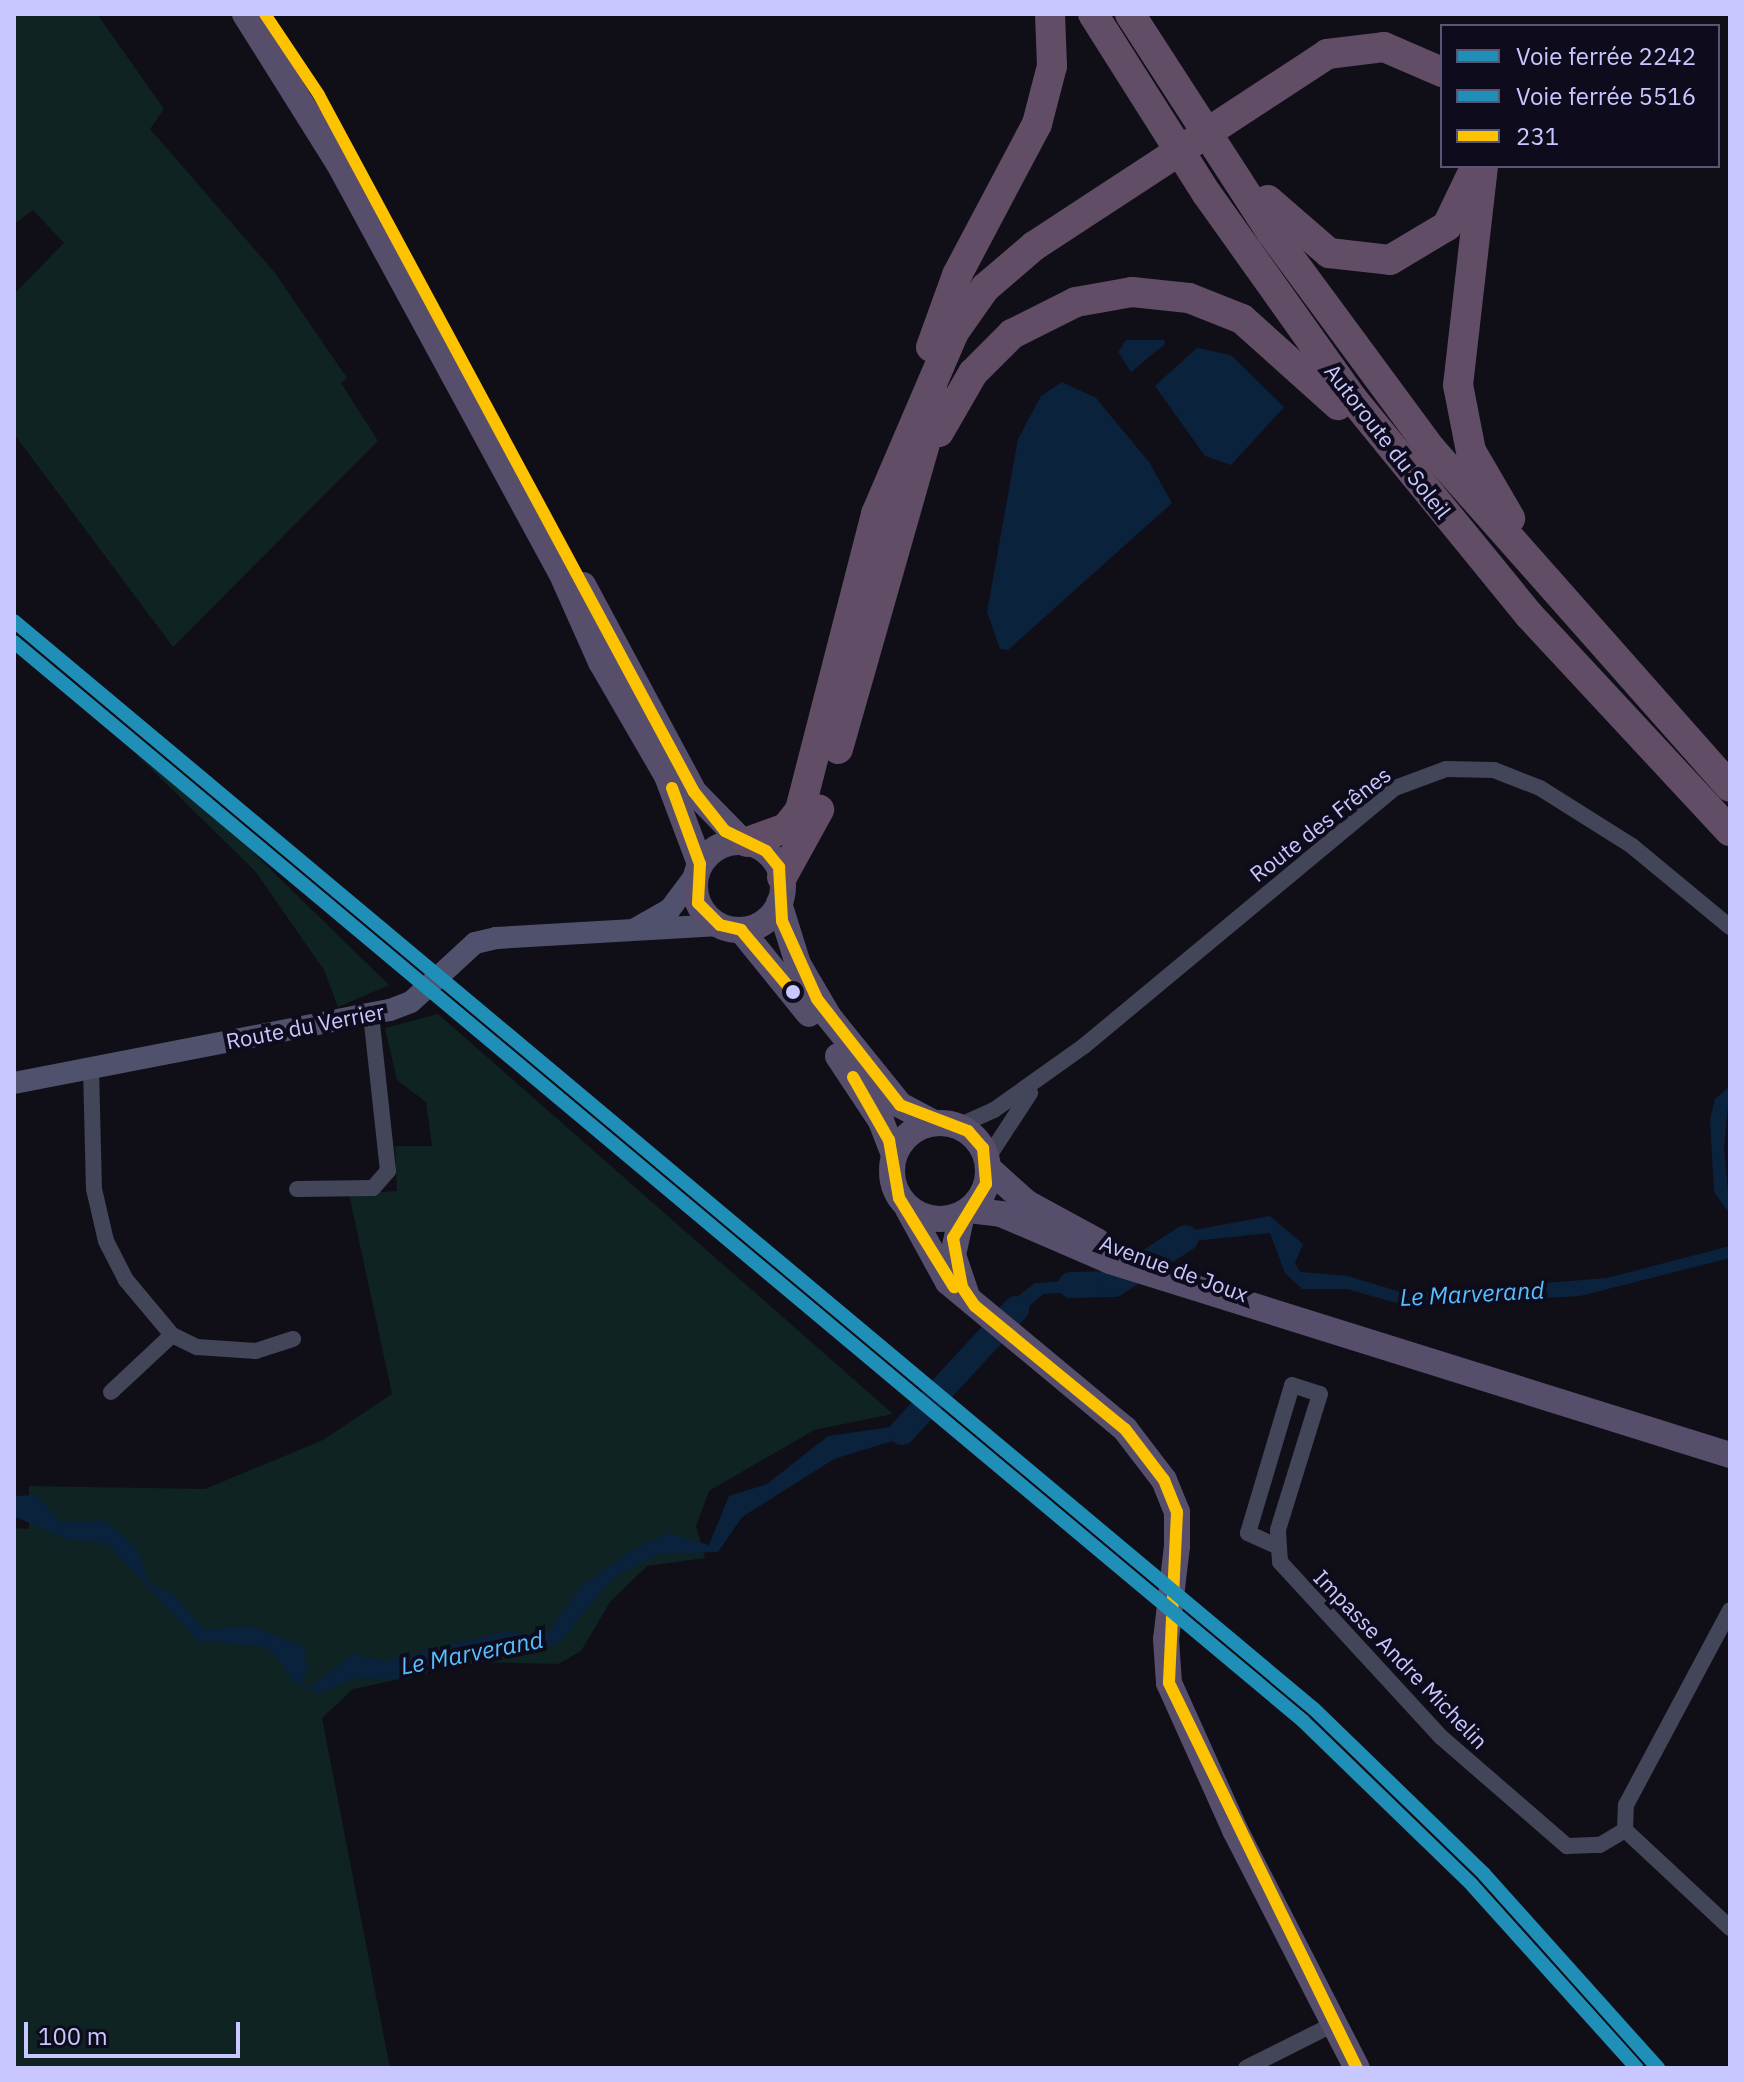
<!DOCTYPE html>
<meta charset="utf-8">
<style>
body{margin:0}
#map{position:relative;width:1744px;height:2082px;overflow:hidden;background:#100f18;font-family:"IBM Plex Sans",sans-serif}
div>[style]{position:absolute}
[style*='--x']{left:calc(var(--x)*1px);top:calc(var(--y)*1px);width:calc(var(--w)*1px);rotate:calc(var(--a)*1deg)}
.green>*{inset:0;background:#0e2322}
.water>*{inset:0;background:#0b223c}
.river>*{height:26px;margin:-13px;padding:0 13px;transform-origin:13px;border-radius:13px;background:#0b223c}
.street>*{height:16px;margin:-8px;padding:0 8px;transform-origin:8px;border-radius:8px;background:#434559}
.secondary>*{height:22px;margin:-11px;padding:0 11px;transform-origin:11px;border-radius:11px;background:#50516d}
.primary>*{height:26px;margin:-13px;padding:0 13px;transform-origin:13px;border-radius:13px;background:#574e6c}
.primary>.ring{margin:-13px;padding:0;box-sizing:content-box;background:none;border:26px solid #574e6c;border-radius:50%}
.highway>*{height:30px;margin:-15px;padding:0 15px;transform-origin:15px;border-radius:15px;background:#624d66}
.bus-1>*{height:12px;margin:-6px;padding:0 6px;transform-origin:6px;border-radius:6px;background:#fdc300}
.rail-1>*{height:14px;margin:-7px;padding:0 7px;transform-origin:7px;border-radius:7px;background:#208fb8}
.rail-2>*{height:14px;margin:-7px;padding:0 7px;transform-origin:7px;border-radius:7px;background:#208fb8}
.dots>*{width:22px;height:22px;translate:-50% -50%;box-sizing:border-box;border:4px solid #0d0b1c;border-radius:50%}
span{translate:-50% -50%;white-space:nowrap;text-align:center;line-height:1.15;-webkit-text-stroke:8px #0d0b1c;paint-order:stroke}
.street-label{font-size:22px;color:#c8c7ff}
.water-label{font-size:24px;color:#55c0ff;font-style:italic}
.frame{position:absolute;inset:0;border:16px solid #c8c7ff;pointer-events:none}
.legend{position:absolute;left:1440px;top:24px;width:280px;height:144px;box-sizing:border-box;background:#0d0b1c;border:2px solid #585677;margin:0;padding:10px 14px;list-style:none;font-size:24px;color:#c8c7ff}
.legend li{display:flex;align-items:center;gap:16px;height:40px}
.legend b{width:40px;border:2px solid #585677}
.scale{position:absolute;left:24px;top:2022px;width:216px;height:36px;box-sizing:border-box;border:4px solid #c8c7ff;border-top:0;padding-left:10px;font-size:24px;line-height:28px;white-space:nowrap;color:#c8c7ff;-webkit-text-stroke:6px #0d0b1c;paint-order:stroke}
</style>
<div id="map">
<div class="green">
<div style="clip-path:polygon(14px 14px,97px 14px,164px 109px,150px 129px,275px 273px,347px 378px,341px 383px,378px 441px,173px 647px,14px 434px,14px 294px,64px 243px,33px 210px,14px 224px)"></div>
<div style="clip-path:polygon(145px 747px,389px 985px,338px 1007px,324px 970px,255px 871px,138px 756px)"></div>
<div style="clip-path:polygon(438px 1014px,893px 1414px,814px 1430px,709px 1491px,696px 1526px,705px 1558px,647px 1566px,610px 1602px,581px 1651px,558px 1664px,480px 1662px,353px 1689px,322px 1718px,390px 2068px,14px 2068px,14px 1528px,29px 1529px,29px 1486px,205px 1489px,323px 1440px,392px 1394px,349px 1194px,397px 1191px,395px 1146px,432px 1146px,426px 1102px,397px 1080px,385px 1028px)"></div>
</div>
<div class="water">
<div style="clip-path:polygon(1126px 340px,1164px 340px,1165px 344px,1131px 372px,1118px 352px)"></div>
<div style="clip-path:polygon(1197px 348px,1231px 355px,1284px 407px,1231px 465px,1205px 456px,1155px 386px)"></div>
<div style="clip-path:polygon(1062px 382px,1096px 398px,1149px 462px,1172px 503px,1008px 650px,1000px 649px,987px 612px,1018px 439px,1041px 396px)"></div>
<div style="clip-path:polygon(1730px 1086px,1724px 1147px,1730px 1214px,1714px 1192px,1710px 1120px,1715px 1099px)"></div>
<div style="clip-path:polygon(1270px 1216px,1303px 1244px,1295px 1263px,1300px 1272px,1348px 1276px,1407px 1294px,1607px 1278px,1730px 1246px,1730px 1258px,1580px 1296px,1407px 1306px,1347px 1289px,1302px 1289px,1285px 1273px,1270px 1233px,1184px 1242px,1171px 1258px,1147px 1249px,1178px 1233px)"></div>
<div style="clip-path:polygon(1101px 1279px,1108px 1286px,1096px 1291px,1043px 1294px,1011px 1322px,999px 1311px,1035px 1283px)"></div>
<div style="clip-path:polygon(981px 1331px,995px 1341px,963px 1377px,952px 1368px)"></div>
<div style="clip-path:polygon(922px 1405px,934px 1415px,915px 1434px,834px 1459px,742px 1517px,718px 1552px,660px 1554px,613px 1578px,557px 1645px,480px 1653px,407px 1679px,355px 1678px,319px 1694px,296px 1683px,267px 1647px,198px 1641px,108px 1544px,65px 1539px,14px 1516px,14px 1496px,37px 1495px,60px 1522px,107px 1522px,138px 1550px,149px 1583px,177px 1597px,203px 1630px,251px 1626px,304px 1647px,308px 1672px,301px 1682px,310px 1687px,353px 1654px,385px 1661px,502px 1632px,547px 1634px,581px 1586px,640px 1545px,669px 1533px,709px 1545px,729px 1496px,767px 1484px,828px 1436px,891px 1427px)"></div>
</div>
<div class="river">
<div style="--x:1071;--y:1285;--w:43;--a:-1.3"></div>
<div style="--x:1114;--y:1284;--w:85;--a:-32.6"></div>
<div style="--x:902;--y:1432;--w:168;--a:-47.2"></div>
</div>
<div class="street">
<div style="--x:91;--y:1068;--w:121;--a:88.6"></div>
<div style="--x:94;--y:1189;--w:53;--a:77"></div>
<div style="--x:106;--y:1241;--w:44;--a:62.9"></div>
<div style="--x:126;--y:1280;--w:72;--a:50.1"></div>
<div style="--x:172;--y:1335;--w:28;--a:26"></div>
<div style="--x:197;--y:1347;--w:59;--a:3.9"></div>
<div style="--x:256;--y:1351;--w:39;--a:-18"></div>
<div style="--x:958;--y:1126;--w:39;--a:-24"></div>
<div style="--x:994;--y:1110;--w:110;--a:-35.4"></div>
<div style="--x:1084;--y:1046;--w:404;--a:-39.7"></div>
<div style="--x:1395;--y:788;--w:54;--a:-20.4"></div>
<div style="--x:1446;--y:769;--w:48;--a:1.2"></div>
<div style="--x:1494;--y:770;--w:49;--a:21.4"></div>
<div style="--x:1540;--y:788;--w:109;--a:32.2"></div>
<div style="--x:1632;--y:846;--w:127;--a:39.6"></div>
<div style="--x:987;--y:1159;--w:79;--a:-56.9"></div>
<div style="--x:297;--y:1189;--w:76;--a:-0.8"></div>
<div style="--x:373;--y:1188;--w:23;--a:-49"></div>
<div style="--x:388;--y:1171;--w:158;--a:-96.2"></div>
<div style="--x:111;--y:1392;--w:83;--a:-43.1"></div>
<div style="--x:1279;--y:1547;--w:34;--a:-156"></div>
<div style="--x:1248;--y:1533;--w:154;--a:-73.4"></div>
<div style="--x:1292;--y:1385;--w:29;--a:18"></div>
<div style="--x:1320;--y:1394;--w:142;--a:107.2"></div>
<div style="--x:1278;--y:1530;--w:17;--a:87"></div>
<div style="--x:1279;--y:1547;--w:15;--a:86"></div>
<div style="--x:1280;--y:1562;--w:238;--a:47.4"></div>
<div style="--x:1441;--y:1737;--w:167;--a:40.9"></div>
<div style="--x:1567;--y:1846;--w:33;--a:-2"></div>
<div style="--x:1600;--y:1845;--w:29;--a:-31"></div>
<div style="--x:1625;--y:1830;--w:25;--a:-88"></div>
<div style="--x:1626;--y:1805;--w:221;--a:-61.9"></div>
<div style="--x:1625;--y:1830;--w:144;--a:43"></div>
<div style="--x:1246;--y:2068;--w:98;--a:-26.6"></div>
</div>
<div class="secondary">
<div style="--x:635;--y:929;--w:40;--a:-29.7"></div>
<div style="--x:670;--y:909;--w:45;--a:-53.1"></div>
<div style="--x:14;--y:1083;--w:383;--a:-11"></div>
<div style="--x:390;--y:1010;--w:22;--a:-21"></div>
<div style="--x:411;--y:1002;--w:87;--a:-42.7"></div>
<div style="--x:475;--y:943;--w:22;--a:-13"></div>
<div style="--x:496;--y:938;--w:224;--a:-3.3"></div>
</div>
<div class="primary">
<div style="--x:245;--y:14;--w:175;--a:57.9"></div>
<div style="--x:338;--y:162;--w:474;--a:61.5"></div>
<div style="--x:564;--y:579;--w:91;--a:66"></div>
<div style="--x:601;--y:662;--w:132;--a:59.9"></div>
<div style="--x:667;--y:776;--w:94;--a:69.4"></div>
<div style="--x:583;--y:585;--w:235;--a:61.8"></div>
<div style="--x:694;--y:792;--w:69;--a:45.6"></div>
<div class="ring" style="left:695px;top:842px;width:62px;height:62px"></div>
<div style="--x:779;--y:903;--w:64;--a:72.7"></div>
<div style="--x:798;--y:964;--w:61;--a:59.7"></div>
<div style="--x:829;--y:1017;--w:113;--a:51.1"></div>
<div style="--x:900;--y:1105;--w:38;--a:28"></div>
<div style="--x:741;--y:930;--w:108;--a:51"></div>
<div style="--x:838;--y:1056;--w:78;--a:56.5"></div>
<div style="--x:881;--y:1121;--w:36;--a:69"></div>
<div class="ring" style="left:892px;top:1123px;width:70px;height:70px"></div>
<div style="--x:988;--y:1168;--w:52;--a:41.9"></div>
<div style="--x:1027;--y:1203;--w:80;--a:28.5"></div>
<div style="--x:908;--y:1209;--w:83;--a:61.3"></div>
<div style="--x:948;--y:1282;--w:230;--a:39.7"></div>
<div style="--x:1125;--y:1429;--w:64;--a:52.6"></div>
<div style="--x:1164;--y:1480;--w:35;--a:68"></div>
<div style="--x:1177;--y:1512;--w:34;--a:90"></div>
<div style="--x:1177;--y:1546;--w:94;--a:96.7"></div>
<div style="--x:1166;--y:1639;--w:44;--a:86.1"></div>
<div style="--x:1169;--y:1683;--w:161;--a:65.8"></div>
<div style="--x:1235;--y:1830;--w:267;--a:62.9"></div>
<div style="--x:969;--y:1210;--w:32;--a:7"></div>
<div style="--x:1001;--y:1214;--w:119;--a:23.3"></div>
<div style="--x:1110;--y:1261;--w:650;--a:17.38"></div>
<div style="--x:962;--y:1214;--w:42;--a:102.4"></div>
<div style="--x:953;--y:1255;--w:40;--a:71.1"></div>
</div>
<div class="highway">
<div style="--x:1093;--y:14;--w:213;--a:57.7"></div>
<div style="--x:1207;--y:194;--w:250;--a:54.6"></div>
<div style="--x:1352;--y:398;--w:280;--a:50.8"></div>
<div style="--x:1529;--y:615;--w:295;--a:47.1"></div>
<div style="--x:1130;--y:14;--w:260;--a:57.1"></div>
<div style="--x:1271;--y:232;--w:270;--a:53.6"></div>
<div style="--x:1431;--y:449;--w:451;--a:48.5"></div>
<div style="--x:1483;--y:166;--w:220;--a:96.5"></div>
<div style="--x:1458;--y:385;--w:67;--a:78.9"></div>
<div style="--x:1471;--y:451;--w:78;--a:59.8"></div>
<div style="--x:1268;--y:200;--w:81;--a:41"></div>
<div style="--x:1329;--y:253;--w:61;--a:6.5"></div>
<div style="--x:1390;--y:260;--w:66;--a:-30.8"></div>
<div style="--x:1447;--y:226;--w:55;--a:-64.4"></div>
<div style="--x:931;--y:347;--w:77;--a:-70.1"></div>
<div style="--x:957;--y:275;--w:171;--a:-62.1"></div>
<div style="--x:1037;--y:124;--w:60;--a:-75.5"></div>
<div style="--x:1052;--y:66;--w:52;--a:-92.2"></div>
<div style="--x:939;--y:432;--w:68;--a:-60"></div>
<div style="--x:973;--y:373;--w:55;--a:-45"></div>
<div style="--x:1012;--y:334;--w:72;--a:-26.6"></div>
<div style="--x:1076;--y:302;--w:57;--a:-10.1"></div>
<div style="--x:1132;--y:292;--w:57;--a:6"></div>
<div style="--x:1189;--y:298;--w:57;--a:21.6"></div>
<div style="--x:1242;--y:319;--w:129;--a:41.9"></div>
<div style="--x:838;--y:749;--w:364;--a:-74.1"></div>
<div style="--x:747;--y:842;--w:41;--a:-19.7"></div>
<div style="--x:786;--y:828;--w:23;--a:-52"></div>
<div style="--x:800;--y:810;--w:306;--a:-75.6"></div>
<div style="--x:876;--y:514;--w:198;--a:-66.8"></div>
<div style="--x:954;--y:332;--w:54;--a:-54.8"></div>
<div style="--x:985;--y:288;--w:65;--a:-40.6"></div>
<div style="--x:1034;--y:246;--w:350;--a:-33.2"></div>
<div style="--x:1327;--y:54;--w:57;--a:-7"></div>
<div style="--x:1384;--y:47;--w:63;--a:23.3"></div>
<div style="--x:782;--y:877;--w:77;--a:-61.1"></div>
</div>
<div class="bus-1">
<div style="--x:265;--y:14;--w:97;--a:56.3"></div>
<div style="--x:319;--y:95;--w:791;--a:61.72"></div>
<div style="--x:694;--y:792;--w:50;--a:51.5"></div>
<div style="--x:725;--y:831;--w:46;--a:26"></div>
<div style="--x:766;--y:851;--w:21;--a:51"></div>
<div style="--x:779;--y:867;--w:54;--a:86.8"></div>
<div style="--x:782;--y:921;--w:85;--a:65.8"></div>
<div style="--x:817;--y:999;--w:135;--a:51.9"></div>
<div style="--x:900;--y:1105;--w:73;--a:20.9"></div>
<div style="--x:968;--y:1131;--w:23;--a:49"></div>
<div style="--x:983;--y:1148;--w:36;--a:85"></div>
<div style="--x:986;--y:1184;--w:63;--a:121.4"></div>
<div style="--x:953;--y:1238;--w:50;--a:79.6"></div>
<div style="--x:962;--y:1287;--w:23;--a:56"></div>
<div style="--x:975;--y:1306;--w:194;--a:39.4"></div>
<div style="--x:1125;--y:1429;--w:64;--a:52.6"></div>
<div style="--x:1164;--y:1480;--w:35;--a:68"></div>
<div style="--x:1177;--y:1512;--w:171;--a:92.7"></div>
<div style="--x:1169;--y:1683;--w:428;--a:64"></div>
<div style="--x:672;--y:788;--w:81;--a:69.8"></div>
<div style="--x:700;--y:864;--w:39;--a:93"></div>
<div style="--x:698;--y:903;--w:31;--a:45"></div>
<div style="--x:720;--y:925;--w:22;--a:13"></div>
<div style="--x:741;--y:930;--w:81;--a:50"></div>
<div style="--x:853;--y:1077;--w:73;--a:60.3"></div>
<div style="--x:889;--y:1140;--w:59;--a:80.2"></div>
<div style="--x:899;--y:1198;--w:105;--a:58.3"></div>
</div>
<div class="rail-1">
<div style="--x:14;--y:621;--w:1695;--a:39.93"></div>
<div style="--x:1314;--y:1709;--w:237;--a:44.1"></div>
<div style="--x:1484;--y:1874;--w:261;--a:48.1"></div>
</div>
<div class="rail-2">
<div style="--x:14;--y:642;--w:1681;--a:39.93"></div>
<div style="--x:1303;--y:1721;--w:235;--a:44.1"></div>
<div style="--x:1472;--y:1885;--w:246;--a:48"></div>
</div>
<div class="dots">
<div style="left:793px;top:992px;background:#c8c7ff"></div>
</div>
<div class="street-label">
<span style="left:1388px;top:441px;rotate:52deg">Autoroute du Soleil</span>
<span style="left:1320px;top:824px;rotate:-38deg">Route des Frênes</span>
<span style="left:305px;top:1026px;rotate:-11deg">Route du Verrier</span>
<span style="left:1174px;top:1268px;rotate:20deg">Avenue de Joux</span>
<span style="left:1401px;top:1659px;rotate:46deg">Impasse Andre Michelin</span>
</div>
<div class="water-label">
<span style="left:1472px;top:1294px;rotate:-3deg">Le Marverand</span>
<span style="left:472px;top:1653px;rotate:-11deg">Le Marverand</span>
</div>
<div class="frame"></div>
<ul class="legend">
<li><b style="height:10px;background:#208fb8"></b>Voie ferrée 2242</li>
<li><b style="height:10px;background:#208fb8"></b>Voie ferrée 5516</li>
<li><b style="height:10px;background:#fdc300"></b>231</li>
</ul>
<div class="scale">100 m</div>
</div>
